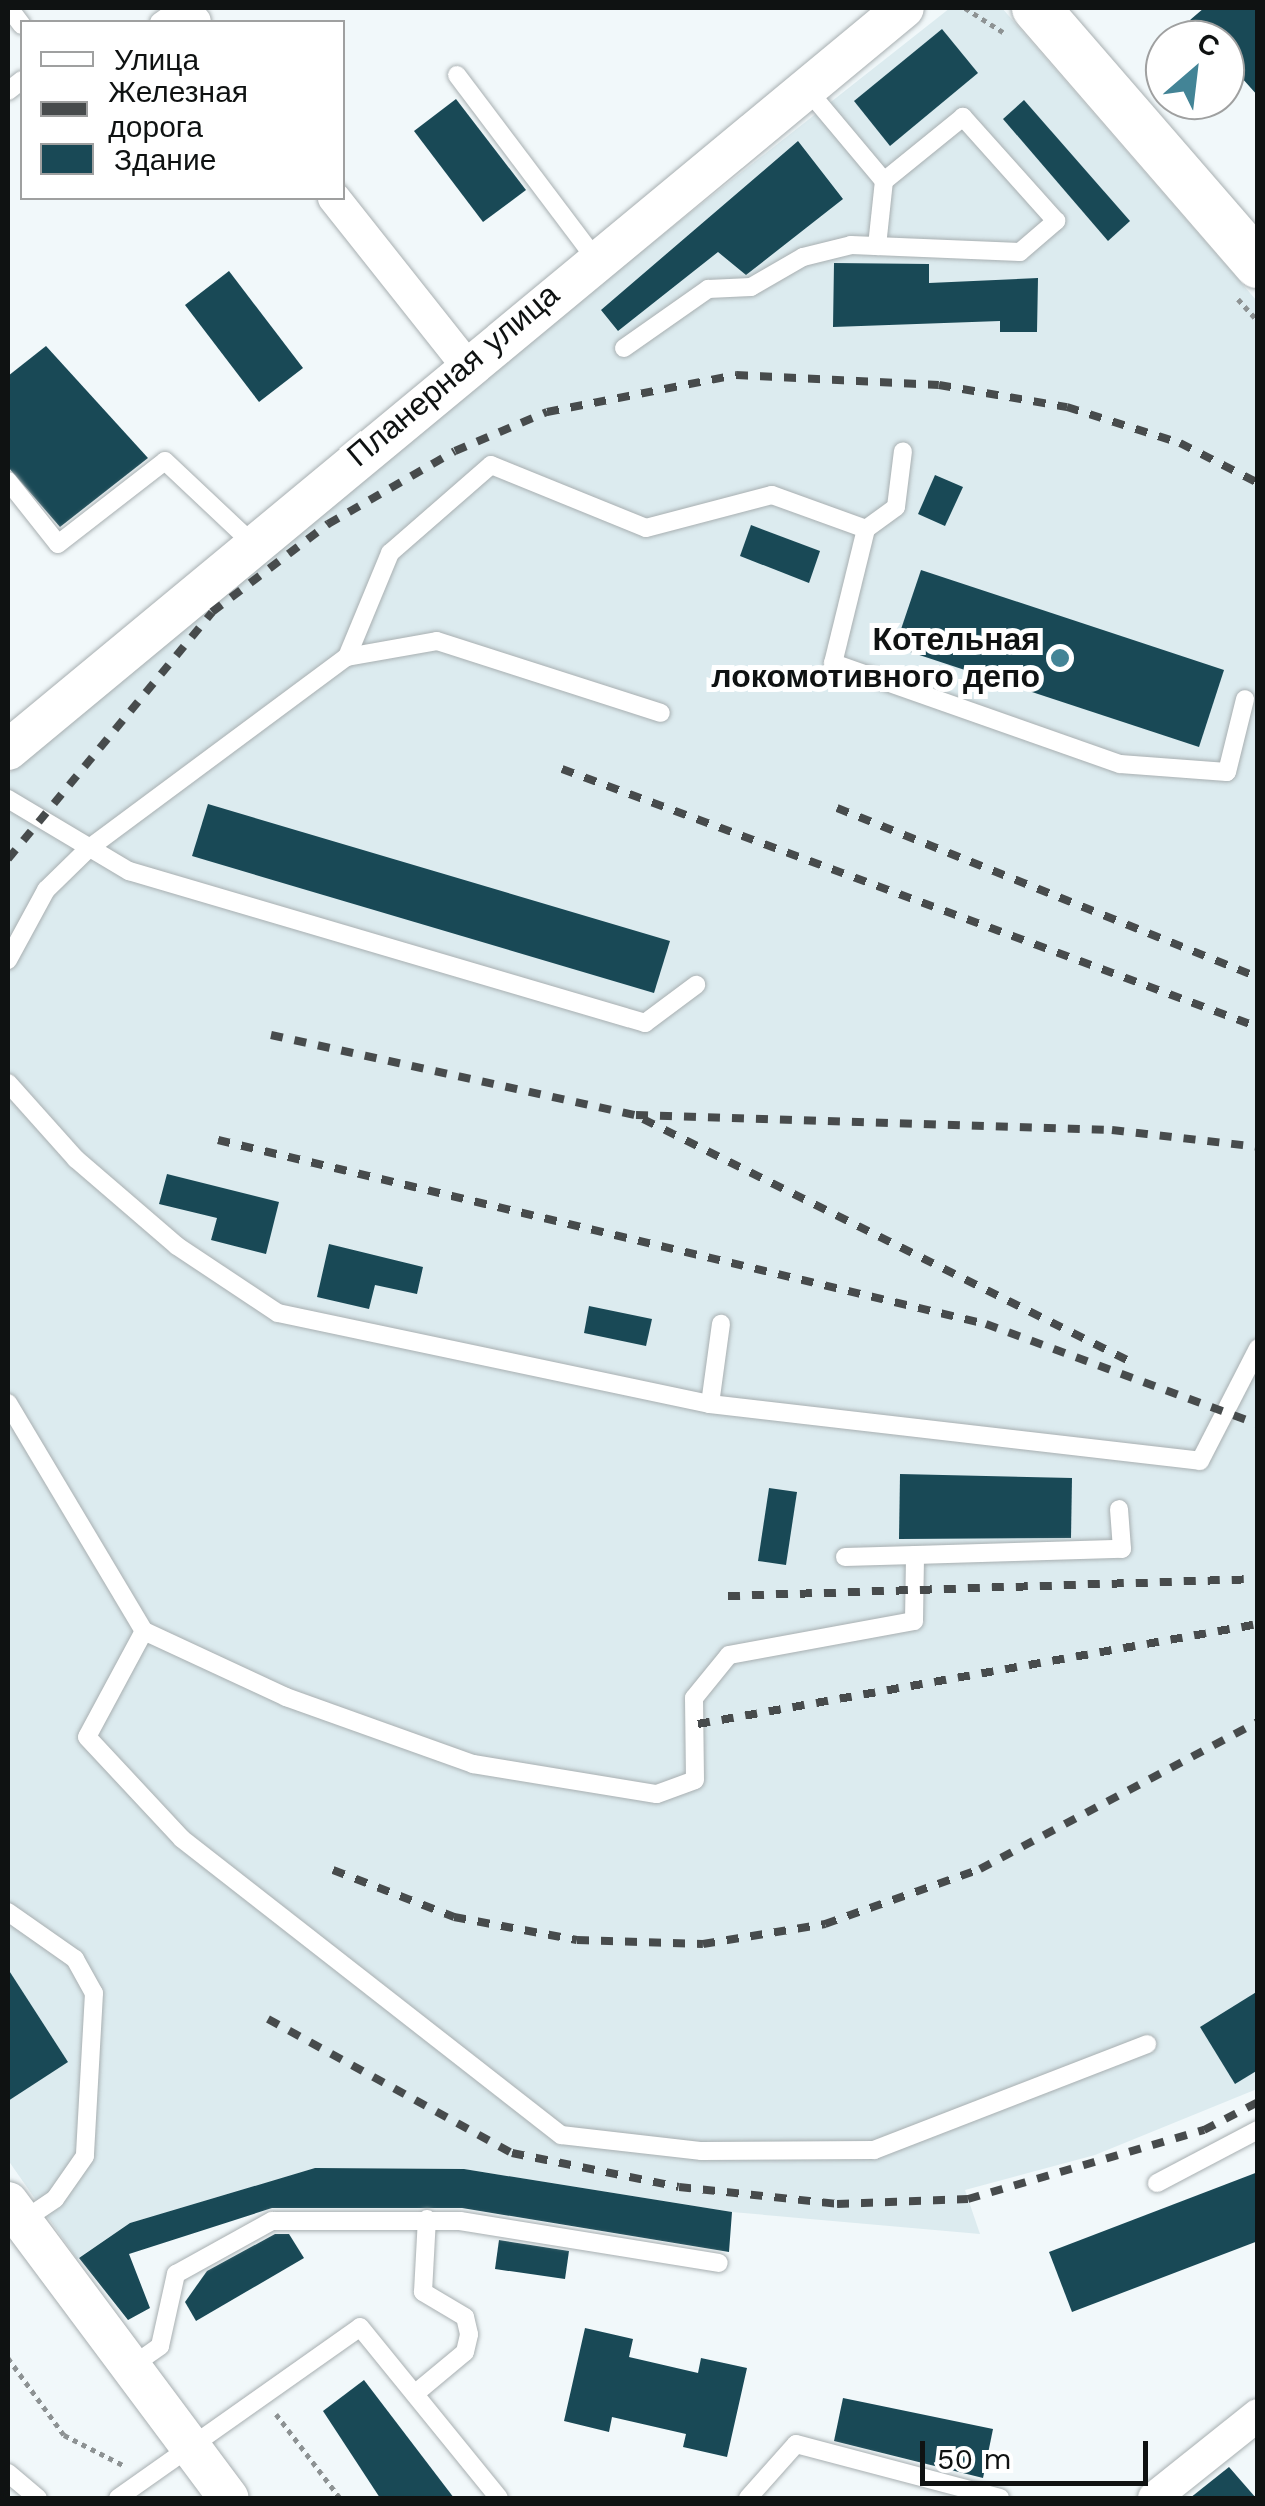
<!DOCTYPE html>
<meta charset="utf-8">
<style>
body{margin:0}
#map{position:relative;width:1265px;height:2506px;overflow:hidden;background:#f1f8fa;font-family:"Work Sans",sans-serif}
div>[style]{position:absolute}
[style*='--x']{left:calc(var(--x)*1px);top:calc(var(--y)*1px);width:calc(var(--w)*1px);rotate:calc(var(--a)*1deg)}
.built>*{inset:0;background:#dcebef}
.building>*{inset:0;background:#194956}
.path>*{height:5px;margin-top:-2.5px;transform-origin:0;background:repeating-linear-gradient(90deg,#8d9293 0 5px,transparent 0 10px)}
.roads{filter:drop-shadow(0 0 2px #a8afb1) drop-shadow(0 0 2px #a8afb1)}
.service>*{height:18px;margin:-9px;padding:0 9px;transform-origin:9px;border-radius:9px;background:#fff}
.minor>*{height:32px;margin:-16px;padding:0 16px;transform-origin:16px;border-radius:16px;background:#fff}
.tertiary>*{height:40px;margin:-20px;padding:0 20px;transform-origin:20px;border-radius:20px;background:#fff}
.secondary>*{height:48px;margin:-24px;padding:0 24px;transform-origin:24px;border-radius:24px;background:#fff}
.rail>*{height:8px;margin-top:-4px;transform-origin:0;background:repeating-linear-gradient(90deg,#474b4c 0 12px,transparent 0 24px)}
.dots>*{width:28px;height:28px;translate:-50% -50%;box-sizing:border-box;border:5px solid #fff;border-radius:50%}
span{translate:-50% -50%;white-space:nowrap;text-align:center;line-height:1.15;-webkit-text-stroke:10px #fff;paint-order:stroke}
.street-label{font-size:32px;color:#0f1212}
.poi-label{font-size:32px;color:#0f1212;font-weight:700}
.right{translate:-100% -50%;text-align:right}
.frame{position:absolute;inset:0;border:10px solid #0f1212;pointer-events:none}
.legend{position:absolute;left:20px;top:20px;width:325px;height:180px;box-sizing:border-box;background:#fff;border:2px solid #9fa0a0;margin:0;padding:12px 18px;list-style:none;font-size:30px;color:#0f1212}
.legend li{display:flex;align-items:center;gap:20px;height:50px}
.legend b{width:50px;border:2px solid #9fa0a0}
.north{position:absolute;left:1145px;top:20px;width:100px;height:100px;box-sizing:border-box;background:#fff;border:2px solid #9fa0a0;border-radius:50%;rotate:28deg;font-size:28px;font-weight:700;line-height:40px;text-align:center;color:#0f1212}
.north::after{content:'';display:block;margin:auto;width:35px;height:45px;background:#438496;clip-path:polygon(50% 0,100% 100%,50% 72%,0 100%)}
.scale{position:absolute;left:920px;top:2441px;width:228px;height:45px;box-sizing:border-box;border:5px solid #0f1212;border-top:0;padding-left:12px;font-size:30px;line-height:35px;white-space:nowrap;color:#0f1212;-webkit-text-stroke:8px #fff;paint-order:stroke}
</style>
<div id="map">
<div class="built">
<div style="clip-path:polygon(950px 8px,1002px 8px,1257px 301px,1257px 2089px,1095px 2155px,965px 2190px,980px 2234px,732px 2212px,464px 2169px,315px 2168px,130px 2223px,77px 2259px,8px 2160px,8px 774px,473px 384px)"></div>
</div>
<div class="building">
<div style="clip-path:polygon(1204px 8px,1258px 8px,1258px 96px,1225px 59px,1225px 40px,1208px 40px,1190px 20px)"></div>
<div style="clip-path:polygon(942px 29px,978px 73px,890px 146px,854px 101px)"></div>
<div style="clip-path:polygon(456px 99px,526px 190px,483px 222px,414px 131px)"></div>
<div style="clip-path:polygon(1024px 100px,1130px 221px,1108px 241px,1003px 119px)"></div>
<div style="clip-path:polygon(798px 141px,843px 199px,746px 275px,718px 252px,618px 331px,601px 310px)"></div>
<div style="clip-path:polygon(834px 263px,929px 264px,929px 283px,1038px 278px,1037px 332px,1000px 332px,1000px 321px,833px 327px)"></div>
<div style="clip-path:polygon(229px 271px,303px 368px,259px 402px,185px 305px)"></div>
<div style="clip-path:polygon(46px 346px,148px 458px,60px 527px,8px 467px,8px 376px)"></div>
<div style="clip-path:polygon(935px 475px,963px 487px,945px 526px,918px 514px)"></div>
<div style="clip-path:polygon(751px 525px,820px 551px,809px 583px,740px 556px)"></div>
<div style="clip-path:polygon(921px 570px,1224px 670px,1199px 747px,895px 647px)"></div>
<div style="clip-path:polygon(208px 804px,670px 941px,654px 993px,192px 856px)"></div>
<div style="clip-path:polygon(167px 1174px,279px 1202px,266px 1254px,211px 1240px,217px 1218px,159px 1204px)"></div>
<div style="clip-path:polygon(329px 1244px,423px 1267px,417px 1294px,375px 1285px,369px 1309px,317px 1297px)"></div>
<div style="clip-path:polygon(589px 1306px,652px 1319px,646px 1346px,584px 1333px)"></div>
<div style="clip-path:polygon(900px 1474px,1072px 1478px,1071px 1538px,899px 1539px)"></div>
<div style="clip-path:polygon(769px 1488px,797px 1492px,786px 1565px,758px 1561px)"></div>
<div style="clip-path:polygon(8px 1969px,68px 2062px,8px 2101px)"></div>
<div style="clip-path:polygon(1258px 1991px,1258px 2070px,1235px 2084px,1200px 2027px)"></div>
<div style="clip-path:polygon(315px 2168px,464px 2169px,732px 2212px,729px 2252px,462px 2208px,272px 2208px,129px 2254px,150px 2308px,128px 2320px,79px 2258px,130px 2223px)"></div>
<div style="clip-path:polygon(1258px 2172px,1258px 2241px,1072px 2312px,1049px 2252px)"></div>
<div style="clip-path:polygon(275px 2234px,289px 2234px,304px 2258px,196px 2321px,185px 2302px,207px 2271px)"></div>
<div style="clip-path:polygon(499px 2240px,569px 2251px,565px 2279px,495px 2269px)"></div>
<div style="clip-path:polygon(585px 2328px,633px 2339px,629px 2357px,698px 2373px,701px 2358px,747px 2368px,727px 2457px,683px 2447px,686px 2434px,612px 2417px,609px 2432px,564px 2421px)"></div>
<div style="clip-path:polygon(364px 2380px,454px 2498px,380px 2498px,323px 2411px)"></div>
<div style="clip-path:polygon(843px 2398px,993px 2429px,983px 2478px,834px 2441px)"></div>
<div style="clip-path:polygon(1229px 2467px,1256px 2498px,1190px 2498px)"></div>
</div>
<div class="path">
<div style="--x:965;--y:8;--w:45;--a:32.3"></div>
<div style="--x:1238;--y:299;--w:30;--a:48"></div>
<div style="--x:8;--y:2358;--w:95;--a:54"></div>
<div style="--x:64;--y:2435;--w:66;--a:27"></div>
<div style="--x:276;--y:2414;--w:106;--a:52.7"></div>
</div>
<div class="roads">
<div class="service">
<div style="--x:9;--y:8;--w:21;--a:53"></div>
<div style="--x:159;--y:22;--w:24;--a:-35"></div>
<div style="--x:457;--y:75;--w:229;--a:53"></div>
<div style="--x:8;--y:91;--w:18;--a:-38"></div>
<div style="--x:877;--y:246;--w:65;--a:-83.9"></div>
<div style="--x:624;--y:348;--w:103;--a:-35.1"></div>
<div style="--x:708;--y:289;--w:43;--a:-2.7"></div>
<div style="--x:751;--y:287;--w:60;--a:-30"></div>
<div style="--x:803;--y:257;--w:49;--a:-14"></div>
<div style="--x:851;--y:245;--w:169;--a:2.4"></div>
<div style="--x:1020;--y:252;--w:48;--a:-40.7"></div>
<div style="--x:1056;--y:221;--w:140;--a:-131.8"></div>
<div style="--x:963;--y:117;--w:102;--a:141"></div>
<div style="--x:884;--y:181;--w:121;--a:-130"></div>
<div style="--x:8;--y:481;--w:80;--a:51.6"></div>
<div style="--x:58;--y:544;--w:135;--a:-37.8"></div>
<div style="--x:165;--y:461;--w:120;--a:43.3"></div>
<div style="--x:866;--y:529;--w:37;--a:-36"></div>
<div style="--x:896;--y:507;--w:56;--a:-82.9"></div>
<div style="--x:347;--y:657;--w:91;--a:-10.1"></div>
<div style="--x:437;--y:641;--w:235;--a:17.8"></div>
<div style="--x:8;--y:799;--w:141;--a:30.8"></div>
<div style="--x:129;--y:871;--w:538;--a:16.41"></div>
<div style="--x:645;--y:1023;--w:64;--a:-36.7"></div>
<div style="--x:8;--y:960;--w:80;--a:-61.5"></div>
<div style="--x:46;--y:890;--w:59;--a:-44.3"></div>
<div style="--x:88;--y:849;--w:322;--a:-36.6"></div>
<div style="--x:347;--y:657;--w:113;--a:-67.5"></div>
<div style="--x:390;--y:553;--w:134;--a:-41.1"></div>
<div style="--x:491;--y:465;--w:167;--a:22.1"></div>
<div style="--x:646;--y:528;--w:130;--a:-14.7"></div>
<div style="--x:772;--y:495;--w:100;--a:19.9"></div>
<div style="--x:866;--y:529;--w:138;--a:103.8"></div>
<div style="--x:833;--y:663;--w:304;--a:19.4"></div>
<div style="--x:1120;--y:764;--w:107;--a:4.3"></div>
<div style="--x:1227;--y:772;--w:75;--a:-76.1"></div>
<div style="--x:8;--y:1083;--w:102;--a:48.2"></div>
<div style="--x:76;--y:1159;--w:133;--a:40.7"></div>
<div style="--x:177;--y:1246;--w:121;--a:33.6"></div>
<div style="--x:278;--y:1313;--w:441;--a:11.9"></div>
<div style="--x:710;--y:1404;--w:81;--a:-82.2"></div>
<div style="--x:8;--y:1403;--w:265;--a:59.2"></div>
<div style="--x:144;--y:1631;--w:157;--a:24.9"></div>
<div style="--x:286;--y:1697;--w:199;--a:19.7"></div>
<div style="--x:473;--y:1764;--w:186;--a:9.3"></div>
<div style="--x:657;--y:1794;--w:40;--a:-20.2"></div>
<div style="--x:695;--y:1780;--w:82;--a:-90.7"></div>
<div style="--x:694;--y:1698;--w:55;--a:-50.9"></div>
<div style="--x:729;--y:1655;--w:188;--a:-10.4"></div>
<div style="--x:914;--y:1621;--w:66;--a:-89.1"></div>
<div style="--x:915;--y:1555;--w:70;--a:178.4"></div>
<div style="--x:710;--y:1404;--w:493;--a:6.6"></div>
<div style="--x:1200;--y:1461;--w:127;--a:-62.8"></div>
<div style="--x:915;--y:1555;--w:207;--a:-1.7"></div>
<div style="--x:1122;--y:1549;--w:40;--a:-94.3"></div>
<div style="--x:144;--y:1631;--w:120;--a:118.3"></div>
<div style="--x:87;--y:1737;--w:139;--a:47"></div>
<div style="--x:182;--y:1839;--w:481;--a:38"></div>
<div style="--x:561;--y:2135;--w:142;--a:6.5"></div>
<div style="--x:702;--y:2151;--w:172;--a:-0.3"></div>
<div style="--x:874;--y:2150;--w:293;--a:-21.2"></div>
<div style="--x:8;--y:1912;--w:82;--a:35"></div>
<div style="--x:75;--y:1959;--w:39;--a:61"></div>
<div style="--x:94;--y:1993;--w:163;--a:93.2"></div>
<div style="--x:85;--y:2156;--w:52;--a:124.9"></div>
<div style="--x:55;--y:2199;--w:40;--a:146"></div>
<div style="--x:1157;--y:2183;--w:114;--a:-27.7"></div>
<div style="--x:129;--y:2368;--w:38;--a:-35"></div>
<div style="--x:160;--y:2346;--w:74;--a:-77.5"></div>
<div style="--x:176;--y:2274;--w:110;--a:-28.9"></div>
<div style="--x:272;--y:2221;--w:188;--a:0"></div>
<div style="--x:460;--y:2221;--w:262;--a:9.2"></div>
<div style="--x:417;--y:2392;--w:62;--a:-39.8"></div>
<div style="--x:465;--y:2352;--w:18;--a:-77"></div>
<div style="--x:469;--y:2334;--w:17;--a:-103"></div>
<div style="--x:465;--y:2317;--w:49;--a:-149.2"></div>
<div style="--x:423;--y:2292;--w:73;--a:-86.9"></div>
<div style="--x:8;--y:2473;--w:39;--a:40"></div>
<div style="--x:118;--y:2498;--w:296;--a:-35.2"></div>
<div style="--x:360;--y:2327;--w:220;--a:50.9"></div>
<div style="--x:748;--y:2498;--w:72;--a:-48.4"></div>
<div style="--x:796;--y:2444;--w:211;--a:14.8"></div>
</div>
<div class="minor">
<div style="--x:183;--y:8;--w:18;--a:49"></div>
<div style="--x:334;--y:198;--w:211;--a:51.6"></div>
<div style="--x:1154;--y:2498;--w:133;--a:-38.6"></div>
</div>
<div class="tertiary">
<div style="--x:8;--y:750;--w:1163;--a:-39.63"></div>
<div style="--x:8;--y:2202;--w:369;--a:53.3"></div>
</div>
<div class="secondary">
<div style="--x:1036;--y:8;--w:339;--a:49.1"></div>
</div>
</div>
<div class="rail">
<div style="--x:562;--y:769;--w:742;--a:20.34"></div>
<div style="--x:837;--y:808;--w:454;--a:21.9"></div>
<div style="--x:8;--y:859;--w:320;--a:-50.4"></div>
<div style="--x:212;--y:612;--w:146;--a:-37.2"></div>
<div style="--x:328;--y:524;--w:146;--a:-29.9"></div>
<div style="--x:455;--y:451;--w:100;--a:-23"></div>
<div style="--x:547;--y:412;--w:193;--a:-11.1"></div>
<div style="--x:736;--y:375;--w:203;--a:2.8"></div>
<div style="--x:939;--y:385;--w:130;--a:9.8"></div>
<div style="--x:1067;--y:407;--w:119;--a:17.7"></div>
<div style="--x:1180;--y:443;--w:88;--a:27.1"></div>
<div style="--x:271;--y:1035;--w:374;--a:12.4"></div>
<div style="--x:636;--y:1115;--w:476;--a:1.8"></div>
<div style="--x:1112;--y:1130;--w:147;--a:6.6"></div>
<div style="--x:643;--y:1119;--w:545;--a:26.47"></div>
<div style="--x:218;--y:1140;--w:790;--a:13.47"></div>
<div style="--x:986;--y:1324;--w:290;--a:20.2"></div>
<div style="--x:728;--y:1596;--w:530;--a:-1.84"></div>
<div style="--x:698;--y:1724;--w:569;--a:-10.12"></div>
<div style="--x:333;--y:1870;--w:130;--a:21.2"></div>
<div style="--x:454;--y:1917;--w:125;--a:10.6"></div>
<div style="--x:577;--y:1940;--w:126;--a:1.8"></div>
<div style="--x:703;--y:1944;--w:124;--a:-9.3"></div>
<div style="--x:825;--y:1924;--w:164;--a:-19.5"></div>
<div style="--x:980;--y:1869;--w:314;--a:-27.9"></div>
<div style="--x:268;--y:2019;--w:278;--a:28.8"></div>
<div style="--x:512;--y:2153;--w:170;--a:11.5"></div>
<div style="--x:679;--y:2187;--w:159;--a:6.1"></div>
<div style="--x:837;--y:2204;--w:131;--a:-2.2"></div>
<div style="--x:968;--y:2199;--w:246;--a:-16.3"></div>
<div style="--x:1204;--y:2130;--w:61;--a:-27.4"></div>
</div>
<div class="dots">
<div style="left:1060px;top:658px;background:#438496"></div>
</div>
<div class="street-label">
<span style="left:453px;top:375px;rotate:-40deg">Планерная улица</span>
</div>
<div class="poi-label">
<span class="right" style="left:1040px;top:658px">Котельная<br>локомотивного депо</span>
</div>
<div class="frame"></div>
<ul class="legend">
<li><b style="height:12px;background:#fff"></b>Улица</li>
<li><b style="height:12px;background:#474b4c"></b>Железная дорога</li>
<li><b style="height:28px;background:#194956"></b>Здание</li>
</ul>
<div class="north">С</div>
<div class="scale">50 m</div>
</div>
